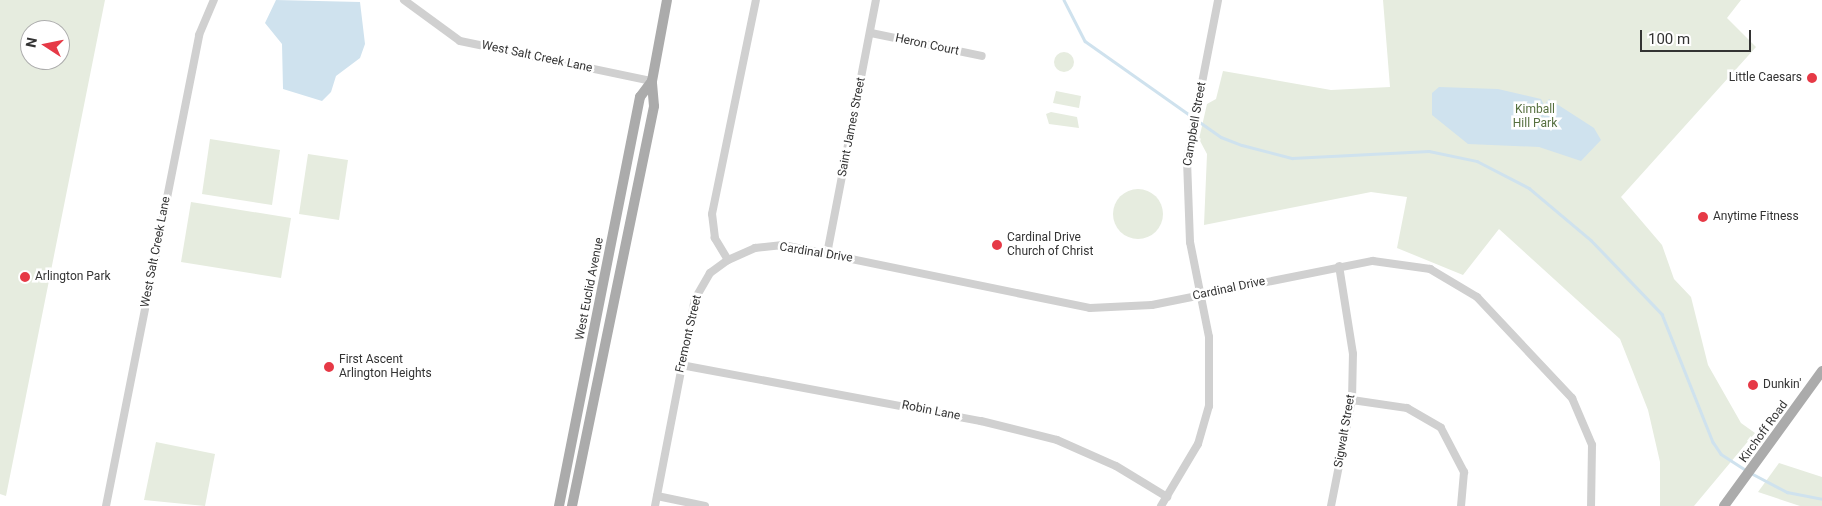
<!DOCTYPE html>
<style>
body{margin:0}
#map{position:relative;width:1822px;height:506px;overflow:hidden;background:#fff;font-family:Roboto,sans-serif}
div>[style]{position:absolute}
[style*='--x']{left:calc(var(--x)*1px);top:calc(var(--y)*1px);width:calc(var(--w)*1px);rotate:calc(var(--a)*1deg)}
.green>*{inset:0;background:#e6ecdf}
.round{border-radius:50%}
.water>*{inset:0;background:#cfe2ee}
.stream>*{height:2.5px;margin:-1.25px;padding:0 1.25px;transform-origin:1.25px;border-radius:1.25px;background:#cfe2ee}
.minor>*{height:8px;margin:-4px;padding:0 4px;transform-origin:4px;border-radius:4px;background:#d0d0d0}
.major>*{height:10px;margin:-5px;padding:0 5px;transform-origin:5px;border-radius:5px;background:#ababab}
.dots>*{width:14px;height:14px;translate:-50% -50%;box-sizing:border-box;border:2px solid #fff;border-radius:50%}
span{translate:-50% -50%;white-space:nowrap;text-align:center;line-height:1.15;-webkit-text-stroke:5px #fff;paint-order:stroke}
.street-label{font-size:12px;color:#333}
.poi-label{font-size:12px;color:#333}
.right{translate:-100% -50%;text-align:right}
.left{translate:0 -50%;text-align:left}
.park-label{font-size:12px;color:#56703f}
.north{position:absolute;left:20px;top:20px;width:50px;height:50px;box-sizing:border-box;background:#fff;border:1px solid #adadad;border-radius:50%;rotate:281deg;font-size:14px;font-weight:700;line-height:20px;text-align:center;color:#333}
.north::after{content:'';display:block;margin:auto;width:18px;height:22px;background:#e63946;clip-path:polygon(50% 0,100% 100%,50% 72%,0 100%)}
.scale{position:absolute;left:1640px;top:30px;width:111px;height:22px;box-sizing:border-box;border:2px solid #333;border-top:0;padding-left:6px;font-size:15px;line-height:18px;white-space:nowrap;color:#333;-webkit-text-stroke:4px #fff;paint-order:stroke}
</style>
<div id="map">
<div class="green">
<div style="clip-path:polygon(evenodd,0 0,105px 0,6px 496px,0 494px,0 0,30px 30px,60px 30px,60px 60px,30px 60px,30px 30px)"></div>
<div style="clip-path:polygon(1383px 0,1741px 0,1727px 18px,1756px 47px,1621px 197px,1662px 245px,1674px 279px,1691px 297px,1708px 365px,1741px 423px,1755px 433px,1694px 506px,1660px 506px,1660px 462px,1648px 410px,1620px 339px,1499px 229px,1463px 275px,1397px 248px,1407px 197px,1371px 192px,1204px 225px,1207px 154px,1199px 139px,1207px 104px,1216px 99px,1223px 71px,1331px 90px,1390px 87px)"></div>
<div class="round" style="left:1054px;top:52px;width:20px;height:20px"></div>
<div style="clip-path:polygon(1056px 91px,1081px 96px,1079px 108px,1053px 103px)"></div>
<div style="clip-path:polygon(1051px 112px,1077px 117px,1079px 128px,1049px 124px,1046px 114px)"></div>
<div style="clip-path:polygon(210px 139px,280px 150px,272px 205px,202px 194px)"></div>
<div style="clip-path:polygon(308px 154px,348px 160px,339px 220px,299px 214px)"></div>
<div class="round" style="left:1113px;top:189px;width:50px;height:50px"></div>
<div style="clip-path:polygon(191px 202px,291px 218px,281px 278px,181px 262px)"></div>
<div style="clip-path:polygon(156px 442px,215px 454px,205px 506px,144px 500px)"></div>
<div style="clip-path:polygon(1779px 463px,1822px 477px,1822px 506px,1800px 506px,1758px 492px)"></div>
</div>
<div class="water">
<div style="clip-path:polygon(276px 0,360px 2px,365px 44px,360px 58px,336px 76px,331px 92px,322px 101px,283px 89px,282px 44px,265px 23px)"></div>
<div style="clip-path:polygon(1439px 87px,1498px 89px,1541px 99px,1544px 105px,1549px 99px,1594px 128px,1601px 140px,1581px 161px,1539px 147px,1468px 144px,1432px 115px,1432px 93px)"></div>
</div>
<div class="stream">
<div style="--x:1064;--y:0;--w:46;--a:62.9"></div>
<div style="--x:1085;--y:41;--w:166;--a:35.2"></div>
<div style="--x:1221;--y:137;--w:22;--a:21"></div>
<div style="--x:1242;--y:145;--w:52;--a:14.6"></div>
<div style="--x:1292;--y:158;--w:137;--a:-2.9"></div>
<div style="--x:1429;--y:151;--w:49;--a:11.8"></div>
<div style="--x:1477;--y:161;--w:59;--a:27.4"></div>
<div style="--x:1529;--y:188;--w:81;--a:40"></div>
<div style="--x:1591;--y:240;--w:103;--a:46.2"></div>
<div style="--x:1662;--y:314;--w:138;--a:68.3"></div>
<div style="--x:1713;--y:442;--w:14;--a:56"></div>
<div style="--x:1721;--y:454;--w:31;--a:33"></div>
<div style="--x:1751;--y:473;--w:41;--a:27.8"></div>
<div style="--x:1787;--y:492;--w:36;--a:11"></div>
</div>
<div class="minor">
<div style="--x:404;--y:0;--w:69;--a:36.2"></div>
<div style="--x:460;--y:41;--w:196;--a:11.8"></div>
<div style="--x:871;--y:33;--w:113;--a:11.7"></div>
<div style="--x:827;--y:254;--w:259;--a:-79.1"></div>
<div style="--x:728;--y:260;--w:30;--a:-24"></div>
<div style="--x:755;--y:248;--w:28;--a:-6"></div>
<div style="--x:783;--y:245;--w:313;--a:11.6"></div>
<div style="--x:1090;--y:308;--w:62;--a:-2.8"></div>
<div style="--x:1152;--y:305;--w:225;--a:-11.3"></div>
<div style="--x:1373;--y:261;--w:58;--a:8"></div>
<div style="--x:1430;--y:269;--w:55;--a:30.8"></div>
<div style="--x:1477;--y:297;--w:139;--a:46.8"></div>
<div style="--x:1572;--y:398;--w:51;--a:66.9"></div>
<div style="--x:1592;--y:445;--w:61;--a:90.9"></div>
<div style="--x:681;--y:365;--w:305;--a:10.6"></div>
<div style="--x:981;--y:421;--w:78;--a:14"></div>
<div style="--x:1057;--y:440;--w:64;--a:23.8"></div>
<div style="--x:1116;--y:466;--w:60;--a:31.3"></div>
<div style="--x:1352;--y:400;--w:56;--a:8.3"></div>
<div style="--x:1407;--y:408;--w:39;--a:30"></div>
<div style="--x:1441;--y:428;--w:50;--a:62.4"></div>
<div style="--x:1464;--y:472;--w:34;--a:95"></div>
<div style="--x:657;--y:496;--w:49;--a:11.8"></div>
<div style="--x:106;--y:506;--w:480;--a:-78.8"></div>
<div style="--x:199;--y:35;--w:38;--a:-67"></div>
<div style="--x:655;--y:506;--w:211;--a:-79.1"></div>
<div style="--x:695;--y:299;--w:30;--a:-60"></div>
<div style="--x:710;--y:273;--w:22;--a:-36"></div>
<div style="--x:728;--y:260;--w:26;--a:-121"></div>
<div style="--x:715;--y:238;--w:24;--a:-97"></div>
<div style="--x:712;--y:214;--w:218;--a:-78.4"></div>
<div style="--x:1161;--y:506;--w:72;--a:-59.2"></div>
<div style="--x:1198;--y:444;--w:40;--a:-74"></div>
<div style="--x:1209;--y:406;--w:69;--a:-90"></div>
<div style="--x:1209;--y:337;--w:97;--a:-101.3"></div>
<div style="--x:1190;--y:242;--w:82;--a:-92.1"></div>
<div style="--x:1187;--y:160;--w:163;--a:-79"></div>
<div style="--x:1331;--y:506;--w:108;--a:-78.8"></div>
<div style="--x:1352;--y:400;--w:46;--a:-88.8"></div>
<div style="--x:1353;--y:354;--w:89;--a:-99"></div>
</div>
<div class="major">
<div style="--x:559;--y:506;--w:417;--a:-78.8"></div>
<div style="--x:640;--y:97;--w:20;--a:-53"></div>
<div style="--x:572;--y:506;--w:408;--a:-78.4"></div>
<div style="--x:654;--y:106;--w:25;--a:-95"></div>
<div style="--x:652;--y:81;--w:82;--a:-79.5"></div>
<div style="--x:1724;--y:506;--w:167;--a:-54"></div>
</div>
<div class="dots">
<div style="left:1812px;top:78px;background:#e63946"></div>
<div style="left:1703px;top:217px;background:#e63946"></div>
<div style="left:997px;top:245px;background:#e63946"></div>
<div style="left:25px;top:277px;background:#e63946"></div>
<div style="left:329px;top:367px;background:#e63946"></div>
<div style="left:1753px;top:385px;background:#e63946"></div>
</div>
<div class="street-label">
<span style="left:927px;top:45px;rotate:12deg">Heron Court</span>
<span style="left:537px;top:57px;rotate:12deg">West Salt Creek Lane</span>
<span style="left:1195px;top:124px;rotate:-80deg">Campbell Street</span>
<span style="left:852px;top:127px;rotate:-79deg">Saint James Street</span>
<span style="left:156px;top:252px;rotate:-79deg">West Salt Creek Lane</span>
<span style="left:816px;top:253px;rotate:9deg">Cardinal Drive</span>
<span style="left:590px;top:289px;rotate:-79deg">West Euclid Avenue</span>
<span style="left:1229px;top:289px;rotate:-12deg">Cardinal Drive</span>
<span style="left:689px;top:334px;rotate:-77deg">Fremont Street</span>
<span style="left:931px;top:411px;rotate:11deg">Robin Lane</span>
<span style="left:1345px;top:431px;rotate:-80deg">Sigwalt Street</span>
<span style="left:1764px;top:432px;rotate:-54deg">Kirchoff Road</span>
</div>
<div class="poi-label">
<span class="right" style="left:1802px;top:78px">Little Caesars</span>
<span class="left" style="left:1713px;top:217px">Anytime Fitness</span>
<span class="left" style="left:1007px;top:245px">Cardinal Drive<br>Church of Christ</span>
<span class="left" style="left:35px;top:277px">Arlington Park</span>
<span class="left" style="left:339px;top:367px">First Ascent<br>Arlington Heights</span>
<span class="left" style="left:1763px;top:385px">Dunkin'</span>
</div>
<div class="park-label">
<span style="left:1535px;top:117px">Kimball<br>Hill Park</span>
</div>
<div class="north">N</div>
<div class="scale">100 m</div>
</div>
